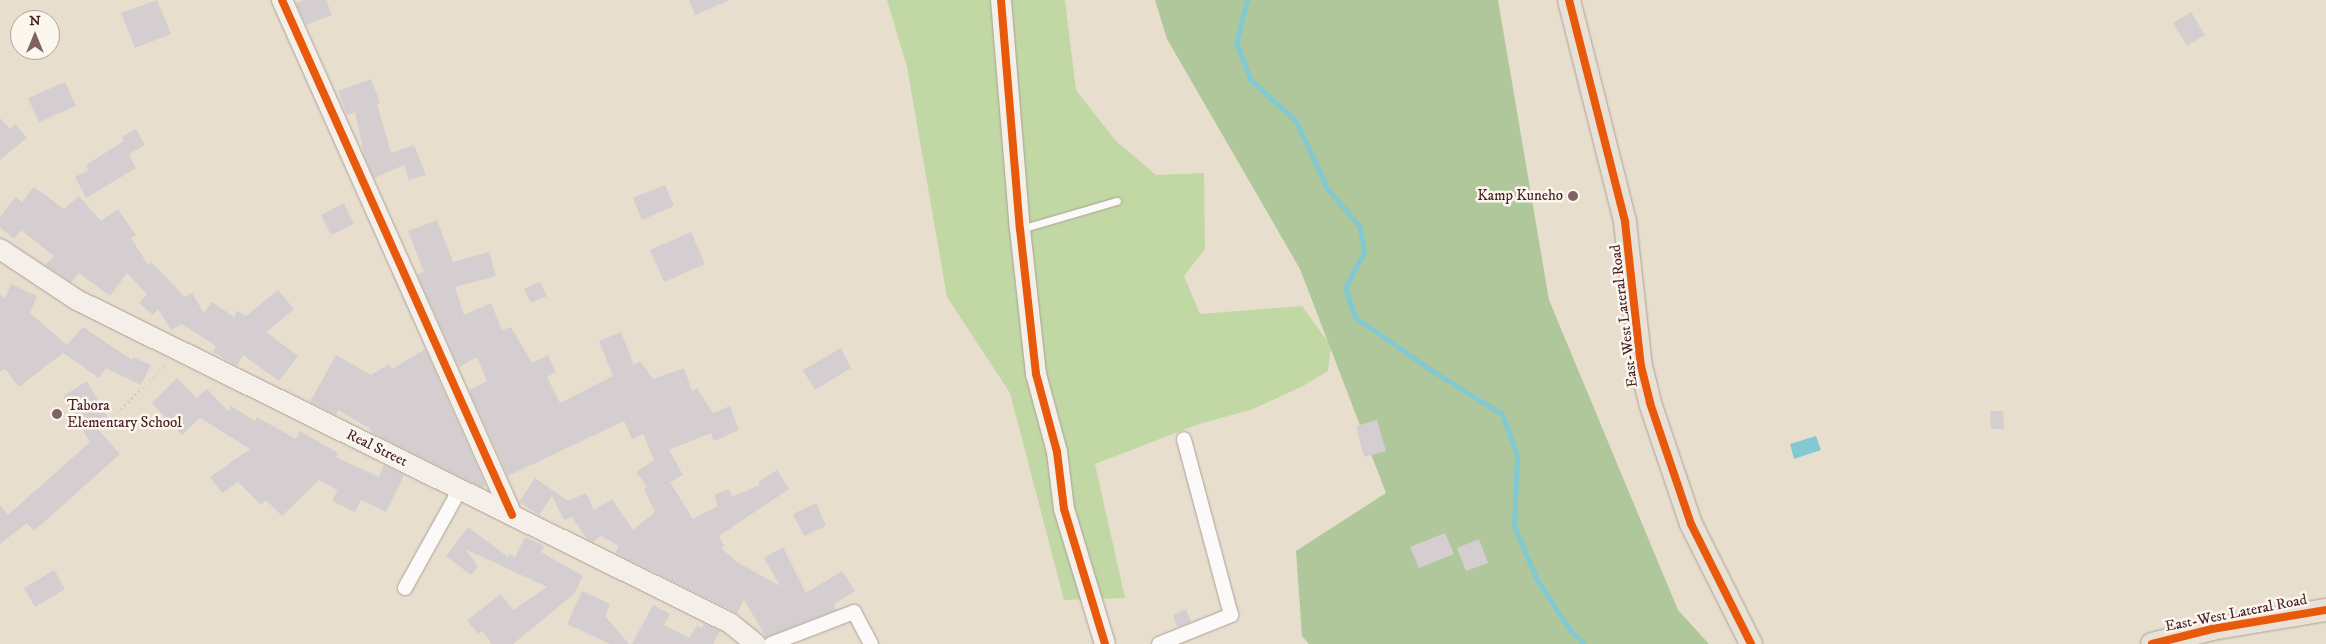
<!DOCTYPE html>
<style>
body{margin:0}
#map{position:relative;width:2326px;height:644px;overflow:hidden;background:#e8dece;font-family:"IM FELL DW Pica",serif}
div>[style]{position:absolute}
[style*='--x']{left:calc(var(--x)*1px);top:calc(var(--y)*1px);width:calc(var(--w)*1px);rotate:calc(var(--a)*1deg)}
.green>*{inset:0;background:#c1d8a4}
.forest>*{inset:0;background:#afc79a}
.water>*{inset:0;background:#82c9d1}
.stream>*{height:5px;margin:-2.5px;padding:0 2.5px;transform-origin:2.5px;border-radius:2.5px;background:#82c9d1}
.building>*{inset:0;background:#d4ced0}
.path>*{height:3px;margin-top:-1.5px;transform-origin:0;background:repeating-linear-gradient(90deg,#cec9c6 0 1px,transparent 0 5px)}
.roads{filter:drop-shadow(0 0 1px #aba099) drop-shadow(0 0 1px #aba099)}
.lane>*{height:7px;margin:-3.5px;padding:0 3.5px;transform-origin:3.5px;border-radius:3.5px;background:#fcfaf8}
.street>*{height:14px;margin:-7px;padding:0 7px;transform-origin:7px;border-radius:7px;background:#fcfaf8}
.secondary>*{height:20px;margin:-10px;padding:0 10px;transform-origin:10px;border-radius:10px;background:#f4f0e9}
.primary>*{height:22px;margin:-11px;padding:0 11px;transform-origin:11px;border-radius:11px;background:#e9e1d5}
.cycleway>*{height:8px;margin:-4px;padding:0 4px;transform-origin:4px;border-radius:4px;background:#e8590c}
.dots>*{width:14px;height:14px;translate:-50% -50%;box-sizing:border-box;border:2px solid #fbf7ec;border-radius:50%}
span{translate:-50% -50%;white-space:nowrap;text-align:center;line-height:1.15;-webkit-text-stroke:5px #fbf7ec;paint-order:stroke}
.poi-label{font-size:15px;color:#4a1f2b}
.right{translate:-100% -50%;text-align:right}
.left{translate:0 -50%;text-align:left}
.street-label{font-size:15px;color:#4a1f2b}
.north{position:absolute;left:10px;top:10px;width:50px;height:50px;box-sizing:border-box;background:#fbf7ec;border:1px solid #b4a19f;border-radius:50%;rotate:0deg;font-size:14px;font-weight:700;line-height:20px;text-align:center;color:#4a1f2b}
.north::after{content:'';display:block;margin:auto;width:18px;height:22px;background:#816264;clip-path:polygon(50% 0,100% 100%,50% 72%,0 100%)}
</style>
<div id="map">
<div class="green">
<div style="clip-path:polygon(887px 0,1065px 0,1076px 90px,1115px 140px,1156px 175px,1204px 173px,1205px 249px,1184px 276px,1200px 314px,1302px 306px,1331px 346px,1328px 371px,1303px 386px,1253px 409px,1196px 425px,1095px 464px,1125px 598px,1064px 600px,1010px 393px,947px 297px,907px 67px)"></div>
</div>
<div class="forest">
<div style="clip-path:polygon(1155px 0,1498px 0,1549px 300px,1678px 610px,1709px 644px,1309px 644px,1302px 636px,1296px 551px,1386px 493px,1300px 269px,1167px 39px)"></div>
</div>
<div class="water">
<div style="clip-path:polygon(1816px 436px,1821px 450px,1794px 459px,1790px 444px)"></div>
</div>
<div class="stream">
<div style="--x:1247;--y:0;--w:43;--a:104.7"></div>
<div style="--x:1236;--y:42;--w:40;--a:69"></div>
<div style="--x:1250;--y:79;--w:62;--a:42.4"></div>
<div style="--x:1296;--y:121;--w:74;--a:65.2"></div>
<div style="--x:1327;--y:188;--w:51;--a:49.8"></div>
<div style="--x:1360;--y:227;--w:25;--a:81"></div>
<div style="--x:1364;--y:252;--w:41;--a:117.8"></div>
<div style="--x:1345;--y:288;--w:31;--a:71"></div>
<div style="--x:1355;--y:317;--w:93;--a:34.9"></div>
<div style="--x:1431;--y:370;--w:84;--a:31.8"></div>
<div style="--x:1502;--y:414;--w:44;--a:69.9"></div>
<div style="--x:1517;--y:455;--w:71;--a:92.4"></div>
<div style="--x:1514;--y:526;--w:59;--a:66.9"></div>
<div style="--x:1537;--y:580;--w:60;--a:56.6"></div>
<div style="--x:1570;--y:630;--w:20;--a:45"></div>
</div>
<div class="building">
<div style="clip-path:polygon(157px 0,171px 34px,135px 48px,121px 13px)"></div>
<div style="clip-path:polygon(304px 0,326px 0,332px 15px,306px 25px,296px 3px)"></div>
<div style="clip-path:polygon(689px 0,730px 0,695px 15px)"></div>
<div style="clip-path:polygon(2191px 12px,2205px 35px,2187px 46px,2173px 23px)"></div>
<div style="clip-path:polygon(371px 79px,380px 103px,377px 104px,391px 153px,414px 145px,426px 175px,409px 180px,404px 165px,374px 178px,364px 155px,355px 112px,347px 115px,338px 91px)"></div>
<div style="clip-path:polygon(65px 82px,76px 106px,39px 122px,28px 98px)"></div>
<div style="clip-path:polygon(0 118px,10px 129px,15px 124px,27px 138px,0 160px)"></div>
<div style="clip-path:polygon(136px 129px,145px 145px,129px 154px,136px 168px,86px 198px,75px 177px,89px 170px,86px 165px,124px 141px,122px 137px)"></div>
<div style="clip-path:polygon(665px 185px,674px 206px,642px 220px,633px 198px)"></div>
<div style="clip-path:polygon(34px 187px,64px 209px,79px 196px,101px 221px,118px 209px,136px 235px,131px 238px,148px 265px,151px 262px,185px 297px,192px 293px,204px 313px,212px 302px,234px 317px,237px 311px,246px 316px,278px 290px,294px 309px,266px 332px,298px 356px,279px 381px,243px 355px,237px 366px,234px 364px,213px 352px,216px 346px,182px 324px,171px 330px,158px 309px,153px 315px,139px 303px,147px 294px,127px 273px,110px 296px,79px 273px,71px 282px,45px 265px,54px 256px,21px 230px,14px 239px,0 227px,0 217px,8px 206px,16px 197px,22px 202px)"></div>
<div style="clip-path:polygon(344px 203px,354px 224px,331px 235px,321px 215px)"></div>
<div style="clip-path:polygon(437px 220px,453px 262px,489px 252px,496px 276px,455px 287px,464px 315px,491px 303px,502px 330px,511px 327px,532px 363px,548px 355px,556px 372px,547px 377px,560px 403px,613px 376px,599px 341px,621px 332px,634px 365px,640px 361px,653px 379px,684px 368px,692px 391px,697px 388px,713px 413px,730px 406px,739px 430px,714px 441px,711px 433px,669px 450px,683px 475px,670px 482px,693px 519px,718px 506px,714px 495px,729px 489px,732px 497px,760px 485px,758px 482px,777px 470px,789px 489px,719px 536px,724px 546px,721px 548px,737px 562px,780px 586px,764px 558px,783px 547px,806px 593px,842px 571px,855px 591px,834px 604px,836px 610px,766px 637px,744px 600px,737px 613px,615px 553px,619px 546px,601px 536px,593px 542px,587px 539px,572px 517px,564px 520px,552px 496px,539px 515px,519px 502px,535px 478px,568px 501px,586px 493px,594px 510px,612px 499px,633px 530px,655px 512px,644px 489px,647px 487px,636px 472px,654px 460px,643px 434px,632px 439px,624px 421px,508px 476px,469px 390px,487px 381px,477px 357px,459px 367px,417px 274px,424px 272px,408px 231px)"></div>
<div style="clip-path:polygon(691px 232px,705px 264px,664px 282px,650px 250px)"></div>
<div style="clip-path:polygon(540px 282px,547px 296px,531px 303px,524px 289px)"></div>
<div style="clip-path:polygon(11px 284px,37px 296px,30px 313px,67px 345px,83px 327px,132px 360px,133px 357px,151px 365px,141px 385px,106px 368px,99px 378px,63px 353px,19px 387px,5px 369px,0 371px,0 294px,5px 298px)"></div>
<div style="clip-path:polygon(841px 348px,851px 368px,815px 390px,803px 370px)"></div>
<div style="clip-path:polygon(425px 349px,485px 484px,483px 488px,373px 433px,369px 428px,338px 410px,336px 415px,310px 402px,336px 355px,371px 375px,389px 364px,392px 369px)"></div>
<div style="clip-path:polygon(177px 378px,197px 398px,207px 389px,228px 411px,231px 406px,255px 421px,257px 417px,296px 439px,300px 431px,338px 453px,336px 457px,379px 477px,384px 465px,404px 475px,386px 512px,361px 500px,355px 512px,332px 501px,338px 490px,319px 480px,282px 516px,266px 500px,261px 505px,238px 482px,222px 493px,210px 477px,250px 449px,200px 418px,182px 435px,152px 403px)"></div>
<div style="clip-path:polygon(87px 381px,108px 417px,94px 425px,120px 454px,34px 531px,27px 523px,0 544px,0 505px,8px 515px,90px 442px,63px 396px)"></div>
<div style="clip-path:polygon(1990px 411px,2003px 411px,2004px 429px,1991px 429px)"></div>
<div style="clip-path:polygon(1377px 420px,1386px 451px,1364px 457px,1356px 426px)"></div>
<div style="clip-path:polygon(816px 503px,826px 526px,804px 536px,793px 514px)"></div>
<div style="clip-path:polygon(468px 527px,508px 557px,509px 554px,515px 557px,525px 537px,544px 546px,541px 552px,583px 576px,574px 594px,513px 644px,492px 644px,482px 631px,478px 634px,467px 620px,501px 594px,513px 610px,547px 587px,465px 549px,478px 566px,471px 575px,446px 556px)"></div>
<div style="clip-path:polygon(1445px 533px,1454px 554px,1419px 568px,1410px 547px)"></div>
<div style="clip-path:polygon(1479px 539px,1488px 563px,1466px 571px,1457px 548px)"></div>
<div style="clip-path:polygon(54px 570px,65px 589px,35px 607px,24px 588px)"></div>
<div style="clip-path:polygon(582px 591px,610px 604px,605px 616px,629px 644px,610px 644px,567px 624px)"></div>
<div style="clip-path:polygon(653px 605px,670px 614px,664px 625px,689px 638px,697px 625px,702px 628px,704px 624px,720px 631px,713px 644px,632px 644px)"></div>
<div style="clip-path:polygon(1186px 609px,1191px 622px,1177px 627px,1173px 615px)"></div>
</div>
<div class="path">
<div style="--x:114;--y:416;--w:74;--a:-45"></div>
</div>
<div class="roads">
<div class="lane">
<div style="--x:1021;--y:229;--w:100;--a:-16.3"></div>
</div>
<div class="street">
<div style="--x:405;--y:588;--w:113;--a:-60.9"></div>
<div style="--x:771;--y:644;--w:89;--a:-21.1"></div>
<div style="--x:854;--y:612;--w:36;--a:62"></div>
<div style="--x:1159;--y:644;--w:78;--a:-21.9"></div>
<div style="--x:1231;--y:615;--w:182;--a:-105"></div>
</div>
<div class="secondary">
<div style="--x:282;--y:0;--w:564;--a:65.93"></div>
<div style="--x:1001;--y:0;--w:230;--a:85.3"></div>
<div style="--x:1020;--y:229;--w:146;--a:83.7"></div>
<div style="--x:1036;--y:374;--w:81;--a:74.9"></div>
<div style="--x:1057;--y:452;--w:57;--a:83"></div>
<div style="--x:1064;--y:509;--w:141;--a:73.1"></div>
<div style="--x:0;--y:249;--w:92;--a:33.5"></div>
<div style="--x:77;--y:300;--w:729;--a:26.32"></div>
<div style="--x:730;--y:623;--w:33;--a:39"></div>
</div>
<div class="primary">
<div style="--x:1569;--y:0;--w:229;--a:75.8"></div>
<div style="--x:1625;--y:222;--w:145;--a:83.7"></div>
<div style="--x:1641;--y:366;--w:38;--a:76"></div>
<div style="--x:1650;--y:403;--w:128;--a:71.3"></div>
<div style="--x:1691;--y:524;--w:134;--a:63.4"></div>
<div style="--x:2152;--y:644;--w:62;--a:-14"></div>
<div style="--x:2212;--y:629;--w:116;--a:-9.5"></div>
</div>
</div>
<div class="cycleway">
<div style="--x:282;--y:0;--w:564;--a:65.93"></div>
<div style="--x:1001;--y:0;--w:230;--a:85.3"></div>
<div style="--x:1020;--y:229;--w:146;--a:83.7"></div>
<div style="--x:1036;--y:374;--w:81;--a:74.9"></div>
<div style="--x:1057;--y:452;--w:57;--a:83"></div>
<div style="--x:1064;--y:509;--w:141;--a:73.1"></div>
<div style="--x:1569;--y:0;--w:229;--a:75.8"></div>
<div style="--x:1625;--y:222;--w:145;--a:83.7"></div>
<div style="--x:1641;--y:366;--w:38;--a:76"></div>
<div style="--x:1650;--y:403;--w:128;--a:71.3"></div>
<div style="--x:1691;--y:524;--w:134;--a:63.4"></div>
<div style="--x:2152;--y:644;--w:62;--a:-14"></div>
<div style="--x:2212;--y:629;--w:116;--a:-9.5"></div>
</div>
<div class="dots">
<div style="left:1573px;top:196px;background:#816264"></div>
<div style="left:57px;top:414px;background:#816264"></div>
</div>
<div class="poi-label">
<span class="right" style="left:1563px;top:196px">Kamp Kuneho</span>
<span class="left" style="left:67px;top:414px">Tabora<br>Elementary School</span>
</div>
<div class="street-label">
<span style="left:1624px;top:316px;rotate:-97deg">East-West Lateral Road</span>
<span style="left:377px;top:448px;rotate:26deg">Real Street</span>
<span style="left:2236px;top:613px;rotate:-11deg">East-West Lateral Road</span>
</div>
<div class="north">N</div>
</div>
